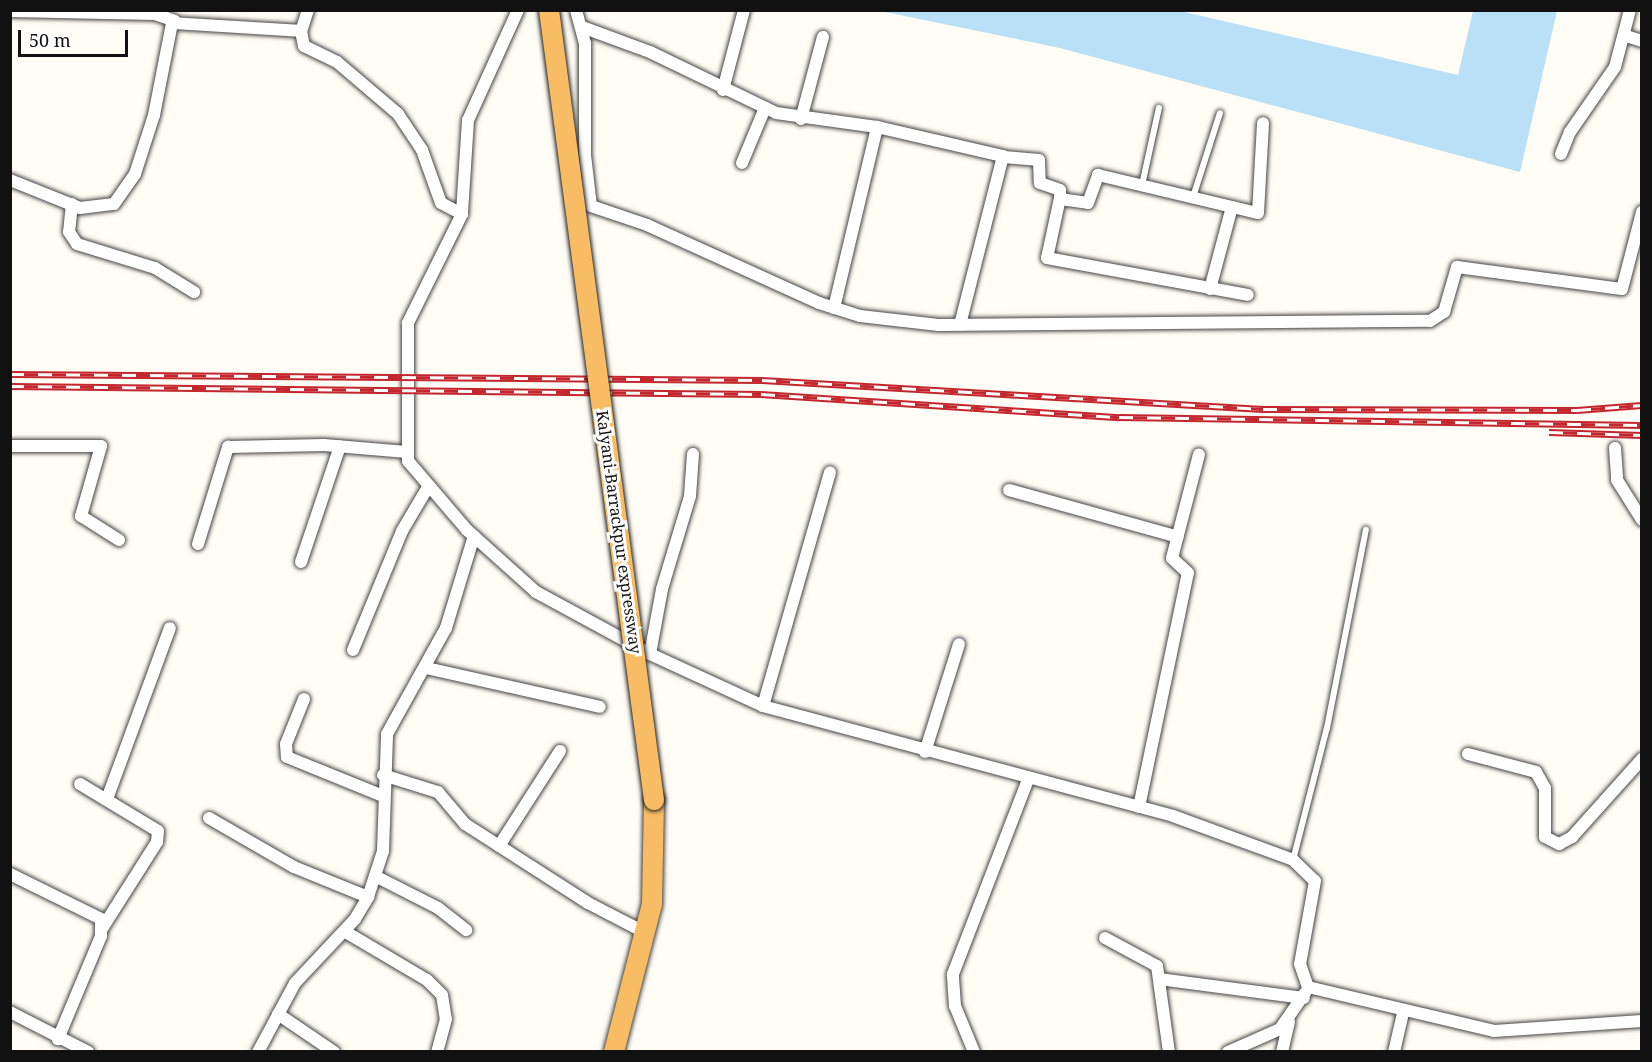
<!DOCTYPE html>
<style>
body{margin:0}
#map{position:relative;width:1652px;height:1062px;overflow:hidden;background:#fffdf5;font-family:"Noto Serif",serif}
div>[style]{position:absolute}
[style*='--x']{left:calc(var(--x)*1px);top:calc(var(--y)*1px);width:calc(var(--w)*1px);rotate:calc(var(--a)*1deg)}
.water>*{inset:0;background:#b9e0f7}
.roads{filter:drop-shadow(0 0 2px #444) drop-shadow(0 0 2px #444)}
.service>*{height:6px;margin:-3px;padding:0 3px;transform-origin:3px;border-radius:3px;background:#fff}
.minor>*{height:12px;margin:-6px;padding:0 6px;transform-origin:6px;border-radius:6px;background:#fff}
.trunk>*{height:20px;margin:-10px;padding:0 10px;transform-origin:10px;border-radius:10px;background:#f7bc64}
.rail>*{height:7px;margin-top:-3.5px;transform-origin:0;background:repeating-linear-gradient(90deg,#fff 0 14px,#c4262e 0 28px);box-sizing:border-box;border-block:2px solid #c4262e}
.bridges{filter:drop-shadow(0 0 2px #222) drop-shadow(0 0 2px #222)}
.trunk-bridge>*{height:20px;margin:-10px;padding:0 10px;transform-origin:10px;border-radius:10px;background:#f7bc64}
span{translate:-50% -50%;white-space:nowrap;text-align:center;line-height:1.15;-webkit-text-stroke:6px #fff;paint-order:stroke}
.street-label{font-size:16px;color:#111}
.frame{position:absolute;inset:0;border:12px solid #111;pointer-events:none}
.scale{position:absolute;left:18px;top:30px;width:110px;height:27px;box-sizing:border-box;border:3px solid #111;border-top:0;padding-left:8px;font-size:18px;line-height:21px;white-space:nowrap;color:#111;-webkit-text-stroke:4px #fff;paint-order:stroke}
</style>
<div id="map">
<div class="water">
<div style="clip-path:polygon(880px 11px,1180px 11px,1458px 75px,1473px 11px,1557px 11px,1520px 172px,1060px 48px)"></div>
</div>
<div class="roads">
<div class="service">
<div style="--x:1142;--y:185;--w:79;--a:-77.6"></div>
<div style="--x:1193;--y:197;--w:88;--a:-72.2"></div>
<div style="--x:1293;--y:860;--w:136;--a:-75.6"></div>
<div style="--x:1327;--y:728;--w:202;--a:-78.9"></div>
</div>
<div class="minor">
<div style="--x:308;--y:10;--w:22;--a:108"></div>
<div style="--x:301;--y:31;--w:15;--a:79"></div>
<div style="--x:304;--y:46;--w:37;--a:26"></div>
<div style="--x:337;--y:62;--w:80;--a:40.4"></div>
<div style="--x:398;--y:114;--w:43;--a:56.3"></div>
<div style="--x:422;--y:150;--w:56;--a:70.3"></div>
<div style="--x:441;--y:203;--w:24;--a:28"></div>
<div style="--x:518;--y:10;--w:121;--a:114.4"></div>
<div style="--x:468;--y:120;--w:94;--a:93.7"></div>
<div style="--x:462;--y:214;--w:122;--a:116.4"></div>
<div style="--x:408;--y:323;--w:138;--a:90"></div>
<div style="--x:408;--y:461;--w:91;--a:49.5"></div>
<div style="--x:467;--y:530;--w:93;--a:41.9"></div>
<div style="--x:536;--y:592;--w:130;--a:28.5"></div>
<div style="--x:650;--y:654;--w:124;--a:24.7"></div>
<div style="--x:763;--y:706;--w:424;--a:15"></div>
<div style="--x:1173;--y:816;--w:128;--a:20.1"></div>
<div style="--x:1293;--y:860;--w:30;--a:44"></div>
<div style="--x:1315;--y:881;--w:84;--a:100.2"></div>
<div style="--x:1300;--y:964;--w:24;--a:71"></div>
<div style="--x:1308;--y:987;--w:191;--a:13.3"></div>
<div style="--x:1494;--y:1031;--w:148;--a:-3.9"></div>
<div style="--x:576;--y:10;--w:34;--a:75"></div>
<div style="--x:585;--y:43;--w:112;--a:90"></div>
<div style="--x:585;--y:155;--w:51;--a:83.3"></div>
<div style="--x:591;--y:206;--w:59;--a:18.7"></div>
<div style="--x:647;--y:225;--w:189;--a:24.4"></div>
<div style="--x:819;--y:303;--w:43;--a:17.6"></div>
<div style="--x:860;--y:316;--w:79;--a:6.6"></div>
<div style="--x:938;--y:325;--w:492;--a:-0.5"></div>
<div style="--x:1430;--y:321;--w:17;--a:-33"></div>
<div style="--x:1444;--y:312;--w:47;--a:-73.9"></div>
<div style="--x:1457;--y:267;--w:166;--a:7.6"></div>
<div style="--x:1622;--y:289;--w:80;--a:-75.4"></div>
<div style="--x:10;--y:11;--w:145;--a:1.2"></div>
<div style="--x:155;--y:14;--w:21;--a:19"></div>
<div style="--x:582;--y:27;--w:72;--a:20.2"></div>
<div style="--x:650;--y:52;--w:140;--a:25.8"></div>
<div style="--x:776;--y:113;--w:102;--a:7.9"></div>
<div style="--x:877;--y:127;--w:129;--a:13"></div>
<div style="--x:1003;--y:156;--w:174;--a:104.3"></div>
<div style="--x:1626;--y:36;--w:17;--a:17"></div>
<div style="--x:723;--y:90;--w:83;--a:-75.3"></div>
<div style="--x:801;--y:119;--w:85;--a:-75"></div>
<div style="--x:1561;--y:154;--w:24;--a:-68"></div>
<div style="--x:1570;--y:132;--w:79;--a:-55.3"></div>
<div style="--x:1615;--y:67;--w:59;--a:-75.3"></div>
<div style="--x:1004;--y:157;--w:35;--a:5"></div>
<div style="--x:1039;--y:160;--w:23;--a:88"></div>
<div style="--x:1040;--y:183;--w:21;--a:19"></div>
<div style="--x:1060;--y:190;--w:9;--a:90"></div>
<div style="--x:1060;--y:199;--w:28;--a:8"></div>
<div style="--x:1088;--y:203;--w:30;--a:-70"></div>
<div style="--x:1098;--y:175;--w:164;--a:13.4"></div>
<div style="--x:1258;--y:213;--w:90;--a:-86.8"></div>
<div style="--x:742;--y:163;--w:60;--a:-67.3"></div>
<div style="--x:10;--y:180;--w:75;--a:21.8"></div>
<div style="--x:80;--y:208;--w:34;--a:-7"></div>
<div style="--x:114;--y:204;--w:37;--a:-55"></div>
<div style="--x:135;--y:174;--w:62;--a:-72.1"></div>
<div style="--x:154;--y:115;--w:94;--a:-78.9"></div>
<div style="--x:172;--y:23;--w:129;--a:3.5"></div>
<div style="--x:1060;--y:198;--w:61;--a:102.2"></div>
<div style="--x:1047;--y:258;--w:204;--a:10.4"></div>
<div style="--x:72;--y:204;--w:28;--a:96"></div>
<div style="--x:69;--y:232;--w:14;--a:56"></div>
<div style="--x:77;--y:244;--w:82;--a:17.1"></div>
<div style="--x:155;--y:268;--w:46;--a:31.6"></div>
<div style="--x:1210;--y:289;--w:85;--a:-75"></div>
<div style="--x:834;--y:308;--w:186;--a:-76.6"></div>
<div style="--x:10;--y:446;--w:91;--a:0"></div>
<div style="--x:101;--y:446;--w:73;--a:105.9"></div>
<div style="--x:81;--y:516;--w:45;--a:32.3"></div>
<div style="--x:1615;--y:448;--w:32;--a:86"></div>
<div style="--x:1617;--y:480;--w:47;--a:58"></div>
<div style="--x:1009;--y:490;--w:175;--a:15.5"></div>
<div style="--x:198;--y:544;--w:102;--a:-72.8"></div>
<div style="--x:228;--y:447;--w:96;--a:-1.2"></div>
<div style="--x:324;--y:445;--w:83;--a:4.8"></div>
<div style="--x:301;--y:562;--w:122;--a:-71.4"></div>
<div style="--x:353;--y:650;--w:129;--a:-67.6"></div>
<div style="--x:402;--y:531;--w:51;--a:-59.4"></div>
<div style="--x:650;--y:654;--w:66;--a:-79.5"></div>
<div style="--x:662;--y:589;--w:97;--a:-73.2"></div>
<div style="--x:690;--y:496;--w:42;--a:-85.9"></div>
<div style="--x:426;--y:668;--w:178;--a:12.6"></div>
<div style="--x:304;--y:699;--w:48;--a:111.8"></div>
<div style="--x:286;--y:744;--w:13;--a:86"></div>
<div style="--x:287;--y:757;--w:104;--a:22.1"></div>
<div style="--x:763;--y:706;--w:243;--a:-74"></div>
<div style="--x:925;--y:752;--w:113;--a:-72.5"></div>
<div style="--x:1468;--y:754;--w:70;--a:14.8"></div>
<div style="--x:1536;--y:772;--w:18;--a:61"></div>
<div style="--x:1545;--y:788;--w:49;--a:90"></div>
<div style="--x:1545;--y:837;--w:16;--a:27"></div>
<div style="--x:1559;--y:844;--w:15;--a:-28"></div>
<div style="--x:1572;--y:837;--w:105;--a:-48.1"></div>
<div style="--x:383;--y:775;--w:58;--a:17.2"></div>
<div style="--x:438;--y:792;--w:42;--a:49.8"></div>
<div style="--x:465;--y:824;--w:146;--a:32.7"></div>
<div style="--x:588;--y:903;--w:65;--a:27.3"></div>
<div style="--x:80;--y:784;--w:91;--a:31.1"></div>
<div style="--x:158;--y:831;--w:11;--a:95"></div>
<div style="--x:157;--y:842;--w:101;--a:122.4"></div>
<div style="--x:107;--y:799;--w:182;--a:-69.8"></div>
<div style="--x:1139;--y:807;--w:239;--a:-78.2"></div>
<div style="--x:1188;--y:573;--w:22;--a:-137"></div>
<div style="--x:1172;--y:558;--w:107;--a:-75.4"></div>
<div style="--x:209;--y:818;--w:98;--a:30"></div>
<div style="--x:294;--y:867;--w:80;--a:22.1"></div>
<div style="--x:499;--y:846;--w:113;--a:-57.3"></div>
<div style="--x:10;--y:874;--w:102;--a:26.3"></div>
<div style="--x:101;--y:919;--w:17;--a:90"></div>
<div style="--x:101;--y:936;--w:112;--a:112.7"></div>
<div style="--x:375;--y:876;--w:71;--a:26.9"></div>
<div style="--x:438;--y:908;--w:36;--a:38"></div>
<div style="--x:344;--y:931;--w:96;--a:30.6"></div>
<div style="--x:427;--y:980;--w:21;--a:45"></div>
<div style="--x:442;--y:995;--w:24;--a:81"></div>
<div style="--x:446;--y:1019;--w:34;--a:105"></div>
<div style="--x:1105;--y:938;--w:59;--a:28.3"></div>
<div style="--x:1157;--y:966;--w:87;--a:82.1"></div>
<div style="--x:1159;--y:979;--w:146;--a:7.5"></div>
<div style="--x:10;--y:1012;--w:88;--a:27.1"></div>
<div style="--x:278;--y:1014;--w:68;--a:34.2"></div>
<div style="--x:258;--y:1052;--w:78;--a:-61.8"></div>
<div style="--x:295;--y:983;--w:88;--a:-46.8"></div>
<div style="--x:355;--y:919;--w:26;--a:-59"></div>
<div style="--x:368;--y:897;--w:48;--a:-71.9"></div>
<div style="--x:383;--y:851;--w:117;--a:-88"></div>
<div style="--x:387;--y:734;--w:121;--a:-60.9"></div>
<div style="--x:446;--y:628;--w:96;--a:-73.1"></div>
<div style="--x:974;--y:1052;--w:50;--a:-112.4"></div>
<div style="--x:955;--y:1006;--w:32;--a:-94"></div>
<div style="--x:953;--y:974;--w:208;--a:-68.9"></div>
<div style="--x:1228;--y:1052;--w:57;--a:-23.9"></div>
<div style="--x:1280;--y:1029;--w:44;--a:-55.2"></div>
<div style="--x:1282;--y:1052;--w:31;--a:-77"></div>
<div style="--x:1394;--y:1052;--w:40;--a:-77"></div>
</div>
<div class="trunk">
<div style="--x:614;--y:1052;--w:153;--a:-75.6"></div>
<div style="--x:652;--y:904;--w:104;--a:-88.9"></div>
</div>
</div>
<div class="rail">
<div style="--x:10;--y:374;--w:752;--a:0.46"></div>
<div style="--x:762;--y:380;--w:502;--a:3.31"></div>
<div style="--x:1263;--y:409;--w:314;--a:0.2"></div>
<div style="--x:1577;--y:410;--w:65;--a:-4.4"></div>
<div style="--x:10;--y:386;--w:751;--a:0.61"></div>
<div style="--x:761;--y:394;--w:359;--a:3.7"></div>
<div style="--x:1119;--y:417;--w:523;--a:0.88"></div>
<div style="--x:1549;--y:432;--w:93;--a:1.8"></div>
</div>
<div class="bridges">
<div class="trunk-bridge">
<div style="--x:549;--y:10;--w:797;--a:82.43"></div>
</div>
</div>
<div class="street-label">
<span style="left:619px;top:532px;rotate:82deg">Kalyani-Barrackpur expressway</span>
</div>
<div class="frame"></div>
<div class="scale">50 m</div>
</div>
